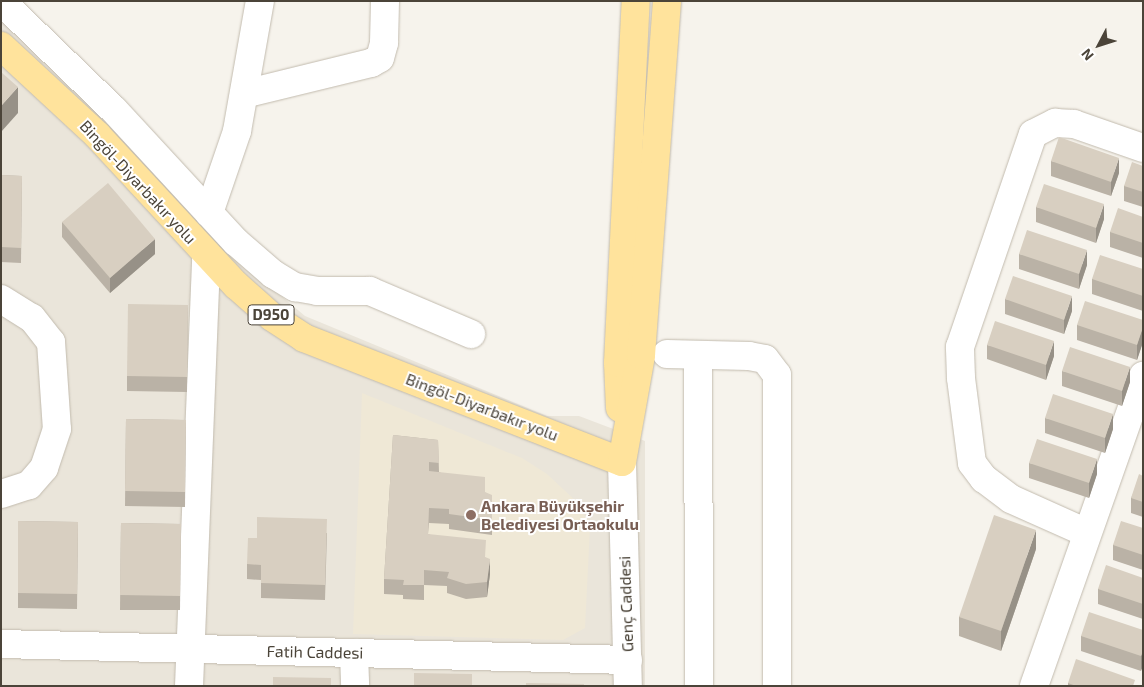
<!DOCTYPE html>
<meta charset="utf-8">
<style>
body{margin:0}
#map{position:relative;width:1144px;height:687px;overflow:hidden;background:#f6f3ec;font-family:"Exo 2",sans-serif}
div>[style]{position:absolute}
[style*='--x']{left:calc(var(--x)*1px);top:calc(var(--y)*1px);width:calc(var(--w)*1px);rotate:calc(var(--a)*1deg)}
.residential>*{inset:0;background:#eae5da}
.education>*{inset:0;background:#efe8d6}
.roads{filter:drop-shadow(0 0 1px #c2bbae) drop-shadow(0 0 1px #c2bbae)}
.minor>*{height:28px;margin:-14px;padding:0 14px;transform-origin:14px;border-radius:14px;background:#fff}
.major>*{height:28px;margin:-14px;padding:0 14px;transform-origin:14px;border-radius:14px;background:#ffe39c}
.wall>*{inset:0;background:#bab2a6}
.shaded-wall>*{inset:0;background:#979187}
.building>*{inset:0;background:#d8cfc1}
.dots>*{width:14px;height:14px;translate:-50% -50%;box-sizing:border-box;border:2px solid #fff;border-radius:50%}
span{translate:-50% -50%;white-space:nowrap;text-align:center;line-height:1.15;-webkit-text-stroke:4px #fff;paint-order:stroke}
.shield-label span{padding:1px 4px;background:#fff;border:1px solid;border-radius:4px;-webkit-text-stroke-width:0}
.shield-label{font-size:15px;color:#4b4439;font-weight:700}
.street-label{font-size:16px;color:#4b4439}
.education-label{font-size:16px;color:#785e54;font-weight:700}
.left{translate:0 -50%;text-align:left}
.frame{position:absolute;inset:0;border:2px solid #4b4439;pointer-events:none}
.north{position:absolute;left:1074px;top:20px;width:50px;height:50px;-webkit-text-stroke:4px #fff;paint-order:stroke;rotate:230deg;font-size:14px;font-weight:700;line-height:20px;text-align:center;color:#4b4439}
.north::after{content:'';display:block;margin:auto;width:18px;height:22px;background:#4b4439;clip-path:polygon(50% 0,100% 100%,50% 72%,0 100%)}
</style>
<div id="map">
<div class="residential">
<div style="clip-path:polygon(1px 19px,99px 110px,211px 237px,305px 316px,547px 416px,579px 416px,645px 441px,645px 686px,1px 686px)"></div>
</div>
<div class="education">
<div style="clip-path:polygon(362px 393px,522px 458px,547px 474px,578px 503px,590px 527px,585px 628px,563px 640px,353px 634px)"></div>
</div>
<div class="roads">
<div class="minor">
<div style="--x:1;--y:1;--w:157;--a:44"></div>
<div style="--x:114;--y:110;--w:180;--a:47.3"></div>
<div style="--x:236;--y:242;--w:49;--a:40.9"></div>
<div style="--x:273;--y:274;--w:26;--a:31"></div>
<div style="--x:295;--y:287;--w:22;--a:10"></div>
<div style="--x:317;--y:291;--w:53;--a:0"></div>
<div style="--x:370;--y:291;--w:110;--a:23.1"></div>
<div style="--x:244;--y:94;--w:131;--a:-13.7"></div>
<div style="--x:371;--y:63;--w:10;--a:-29"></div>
<div style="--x:380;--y:58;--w:16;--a:-75"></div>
<div style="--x:384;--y:43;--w:42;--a:-88.6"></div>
<div style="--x:209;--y:213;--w:87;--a:-71.1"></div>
<div style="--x:237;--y:131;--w:132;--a:-80"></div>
<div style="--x:1;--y:299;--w:36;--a:32"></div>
<div style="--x:32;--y:318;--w:31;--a:52"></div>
<div style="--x:51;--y:342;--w:87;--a:86.1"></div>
<div style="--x:57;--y:429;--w:41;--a:108.4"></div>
<div style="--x:44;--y:468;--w:23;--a:131"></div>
<div style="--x:29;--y:485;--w:29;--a:162"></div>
<div style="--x:667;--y:354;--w:82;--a:1.4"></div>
<div style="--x:749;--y:356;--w:16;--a:11"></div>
<div style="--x:765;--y:359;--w:20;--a:53"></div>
<div style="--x:777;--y:375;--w:311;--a:90"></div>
<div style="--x:698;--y:355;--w:331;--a:89.8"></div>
<div style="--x:622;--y:462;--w:224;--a:88.5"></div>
<div style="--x:1087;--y:533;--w:83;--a:-155.9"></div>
<div style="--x:1011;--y:499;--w:34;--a:-143"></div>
<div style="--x:984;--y:479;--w:20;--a:-127"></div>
<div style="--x:972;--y:463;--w:86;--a:-97.4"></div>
<div style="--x:961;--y:378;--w:31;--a:-92"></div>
<div style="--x:960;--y:347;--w:225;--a:-71.1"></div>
<div style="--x:1033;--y:134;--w:25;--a:-27"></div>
<div style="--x:1055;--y:123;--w:19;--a:3"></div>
<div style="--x:1074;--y:124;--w:73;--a:19.2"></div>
<div style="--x:1;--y:644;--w:627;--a:1.46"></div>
<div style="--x:354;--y:653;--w:33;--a:88"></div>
<div style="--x:189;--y:686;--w:432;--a:-87.7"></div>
<div style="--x:1034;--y:686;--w:329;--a:-70.6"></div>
</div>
<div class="major">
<div style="--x:1;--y:46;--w:131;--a:42.8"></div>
<div style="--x:97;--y:135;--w:205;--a:47.2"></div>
<div style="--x:236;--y:285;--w:48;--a:41.6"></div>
<div style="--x:272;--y:317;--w:38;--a:33"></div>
<div style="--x:304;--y:338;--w:341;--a:21.3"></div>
<div style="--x:620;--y:408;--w:45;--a:-92.5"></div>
<div style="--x:618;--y:363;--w:362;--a:-87.2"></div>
<div style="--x:622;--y:462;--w:109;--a:-79.9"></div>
<div style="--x:641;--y:355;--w:355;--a:-85.8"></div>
</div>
</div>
<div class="wall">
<div style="clip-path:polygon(1051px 161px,1119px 173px,1111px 196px,1051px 176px)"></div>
<div style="clip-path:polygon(1143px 166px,1143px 207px,1124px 201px,1124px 186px)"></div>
<div style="clip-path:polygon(1px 175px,22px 176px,21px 263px,1px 262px)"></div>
<div style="clip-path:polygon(1036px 207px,1104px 219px,1096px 243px,1036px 222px)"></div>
<div style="clip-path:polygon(1143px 217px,1143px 258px,1110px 247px,1110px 232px)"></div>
<div style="clip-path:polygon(62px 222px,155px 254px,110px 293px,62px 237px)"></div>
<div style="clip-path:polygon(1019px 254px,1087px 265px,1079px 289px,1019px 269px)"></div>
<div style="clip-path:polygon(1143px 269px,1143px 311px,1092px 294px,1092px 279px)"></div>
<div style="clip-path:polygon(1005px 299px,1072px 311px,1064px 334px,1005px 314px)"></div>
<div style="clip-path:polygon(188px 305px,187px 392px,127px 391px,127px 376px)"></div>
<div style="clip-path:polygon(1143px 320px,1143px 342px,1137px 360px,1077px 340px,1077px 325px)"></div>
<div style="clip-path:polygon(987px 345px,1054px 356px,1046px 380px,987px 359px)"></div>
<div style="clip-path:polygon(1062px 371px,1130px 382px,1122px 406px,1062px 386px)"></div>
<div style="clip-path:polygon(1045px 418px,1113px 429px,1105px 453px,1045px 433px)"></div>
<div style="clip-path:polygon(126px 419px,186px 420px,185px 507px,125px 506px)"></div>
<div style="clip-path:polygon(393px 435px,438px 440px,439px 472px,485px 492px,492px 520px,492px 535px,449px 529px,449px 524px,429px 523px,428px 534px,486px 558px,490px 574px,487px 597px,466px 599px,447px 593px,447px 586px,424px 585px,424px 600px,403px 599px,403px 595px,384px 594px,384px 579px)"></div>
<div style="clip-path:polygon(1029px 463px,1097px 474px,1089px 498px,1029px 478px)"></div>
<div style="clip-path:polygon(1143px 476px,1143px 517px,1131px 513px,1131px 498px)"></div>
<div style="clip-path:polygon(18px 521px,78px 522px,77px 609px,18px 608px)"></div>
<div style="clip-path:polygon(121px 523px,181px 524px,180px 610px,120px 610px)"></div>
<div style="clip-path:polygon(1143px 528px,1143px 570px,1113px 560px,1113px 545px)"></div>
<div style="clip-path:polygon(327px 533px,325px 600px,261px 598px,261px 580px,247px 579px,247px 564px,257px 538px)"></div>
<div style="clip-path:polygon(1036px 549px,1001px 651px,959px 636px,959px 617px)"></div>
<div style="clip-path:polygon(1143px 578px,1143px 619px,1098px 604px,1098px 589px)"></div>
<div style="clip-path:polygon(1143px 630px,1141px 671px,1081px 651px,1081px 636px)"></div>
<div style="clip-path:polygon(1068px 683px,1135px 686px,1068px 686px)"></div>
</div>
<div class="shaded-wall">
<div style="clip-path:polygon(18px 87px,18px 113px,1px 132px,1px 106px)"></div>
<div style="clip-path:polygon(1119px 158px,1119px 173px,1111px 196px,1111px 182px)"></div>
<div style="clip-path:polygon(1104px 204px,1104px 219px,1096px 243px,1096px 228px)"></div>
<div style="clip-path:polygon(155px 239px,155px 254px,110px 293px,110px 278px)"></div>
<div style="clip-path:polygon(1087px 250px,1087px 265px,1079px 289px,1079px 274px)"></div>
<div style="clip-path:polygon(1072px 296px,1072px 311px,1064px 334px,1064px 320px)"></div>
<div style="clip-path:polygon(1143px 327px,1143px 342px,1137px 360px,1137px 345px)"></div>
<div style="clip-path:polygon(1054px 341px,1054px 356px,1046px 380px,1046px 365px)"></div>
<div style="clip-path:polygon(1130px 367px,1130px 382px,1122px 406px,1122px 391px)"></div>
<div style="clip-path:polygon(1113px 414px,1113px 429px,1105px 453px,1105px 438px)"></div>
<div style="clip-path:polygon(1097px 459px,1097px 474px,1089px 498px,1089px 483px)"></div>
<div style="clip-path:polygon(1036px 530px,1036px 549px,1001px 651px,1001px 631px)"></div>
<div style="clip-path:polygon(490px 559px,490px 574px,487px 597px,487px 582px)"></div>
<div style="clip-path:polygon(1143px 651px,1143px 666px,1141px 671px,1141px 656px)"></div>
</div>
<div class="building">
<div style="clip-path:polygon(1px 72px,18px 87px,1px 106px)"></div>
<div style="clip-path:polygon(1059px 137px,1119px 158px,1111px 182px,1051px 161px)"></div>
<div style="clip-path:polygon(1132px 162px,1143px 166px,1143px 192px,1124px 186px)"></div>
<div style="clip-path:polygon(1px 175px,22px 176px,21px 248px,1px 247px)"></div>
<div style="clip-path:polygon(108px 183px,155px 239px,110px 278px,62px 222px)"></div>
<div style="clip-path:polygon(1044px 184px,1104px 204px,1096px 228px,1036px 207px)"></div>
<div style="clip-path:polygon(1118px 208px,1143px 217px,1143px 243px,1110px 232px)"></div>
<div style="clip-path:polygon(1027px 230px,1087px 250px,1079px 274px,1019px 254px)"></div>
<div style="clip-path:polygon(1100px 255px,1143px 269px,1143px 296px,1092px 279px)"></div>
<div style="clip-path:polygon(1013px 276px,1072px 296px,1064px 320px,1005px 299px)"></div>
<div style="clip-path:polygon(1085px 301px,1143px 320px,1143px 327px,1137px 345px,1077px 325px)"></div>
<div style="clip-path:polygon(128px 304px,188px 305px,187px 377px,127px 376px)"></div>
<div style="clip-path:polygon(995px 321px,1054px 341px,1046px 365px,987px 345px)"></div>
<div style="clip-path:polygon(1070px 347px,1130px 367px,1122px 391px,1062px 371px)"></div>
<div style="clip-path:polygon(1053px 394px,1113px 414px,1105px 438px,1045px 418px)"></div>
<div style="clip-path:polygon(126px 419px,186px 420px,185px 492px,125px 491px)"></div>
<div style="clip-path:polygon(393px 435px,438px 440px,439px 463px,429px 462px,429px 471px,485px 477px,485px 492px,492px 495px,492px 520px,449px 514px,449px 509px,429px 508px,428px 534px,486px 540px,485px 557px,490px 559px,487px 582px,466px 584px,447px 578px,449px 572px,424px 570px,424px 585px,403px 585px,404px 580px,384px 579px)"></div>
<div style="clip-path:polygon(1037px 439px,1097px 459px,1089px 483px,1029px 463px)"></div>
<div style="clip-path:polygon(1139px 474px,1143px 476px,1143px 502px,1131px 498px)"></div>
<div style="clip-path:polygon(994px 515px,1036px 530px,1001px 631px,959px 617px)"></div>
<div style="clip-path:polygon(257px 517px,327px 519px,325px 585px,261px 583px,261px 565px,247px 564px,248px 538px,257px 538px)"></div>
<div style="clip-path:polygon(18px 521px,78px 522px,77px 594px,18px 593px)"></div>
<div style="clip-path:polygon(1121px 521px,1143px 528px,1143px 555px,1113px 545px)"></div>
<div style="clip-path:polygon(121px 523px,181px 524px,180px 596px,120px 595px)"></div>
<div style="clip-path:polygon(1106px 565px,1143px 578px,1143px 604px,1098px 589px)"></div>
<div style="clip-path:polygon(1089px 612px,1143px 630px,1143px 651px,1141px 656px,1081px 636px)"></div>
<div style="clip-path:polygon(1076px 659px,1135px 680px,1133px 686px,1076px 686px,1068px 683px)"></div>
<div style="clip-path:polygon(414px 673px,472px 674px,472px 686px,414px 686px)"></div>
<div style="clip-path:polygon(273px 677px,331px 678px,331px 686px,273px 686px)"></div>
<div style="clip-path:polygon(526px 683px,584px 684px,584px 686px,526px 686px)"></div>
</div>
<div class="dots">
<div style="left:471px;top:515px;background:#8d6e63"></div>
</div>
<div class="shield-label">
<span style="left:271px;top:315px">D950</span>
</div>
<div class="street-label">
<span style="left:138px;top:182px;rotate:47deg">Bingöl-Diyarbakır yolu</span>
<span style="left:482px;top:407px;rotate:21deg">Bingöl-Diyarbakır yolu</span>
<span style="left:626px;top:604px;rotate:-92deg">Genç Caddesi</span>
<span style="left:315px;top:652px;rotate:1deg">Fatih Caddesi</span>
</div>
<div class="education-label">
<span class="left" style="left:481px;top:515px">Ankara Büyükşehir<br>Belediyesi Ortaokulu</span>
</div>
<div class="frame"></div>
<div class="north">N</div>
</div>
